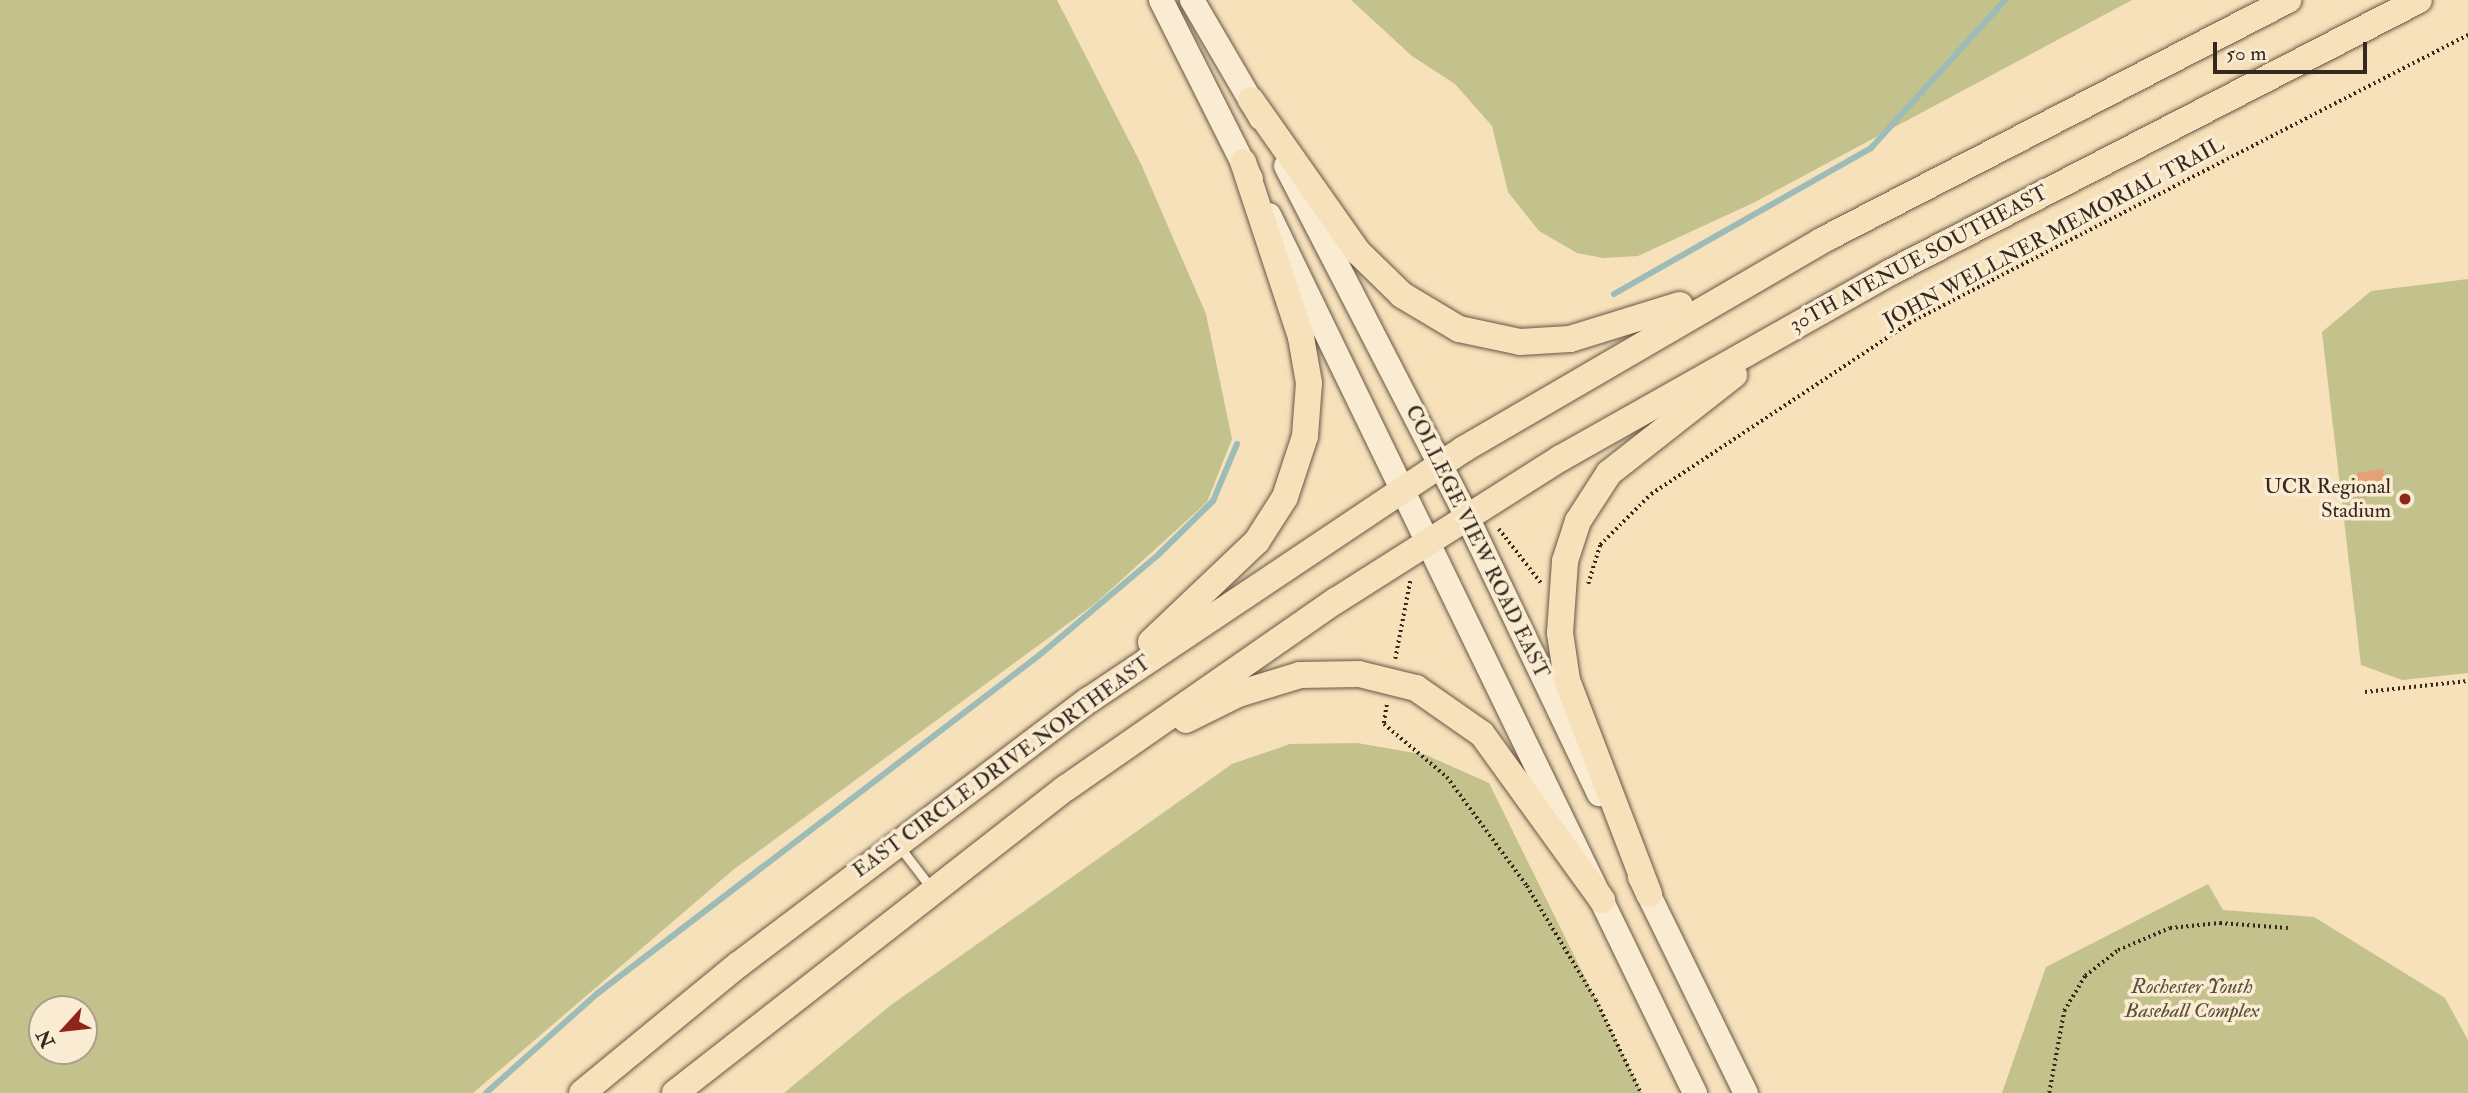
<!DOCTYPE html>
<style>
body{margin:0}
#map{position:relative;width:2468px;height:1093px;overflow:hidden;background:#f6e1bb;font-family:"IM FELL Double Pica",serif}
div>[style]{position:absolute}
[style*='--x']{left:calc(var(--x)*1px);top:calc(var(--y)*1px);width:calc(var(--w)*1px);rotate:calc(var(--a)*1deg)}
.green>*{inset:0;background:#c3c18c}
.stream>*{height:6px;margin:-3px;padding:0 3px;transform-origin:3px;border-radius:3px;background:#9ebcb7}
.building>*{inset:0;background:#e6a076}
.path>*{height:3.5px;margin-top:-1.75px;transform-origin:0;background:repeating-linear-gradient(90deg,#37281e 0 2px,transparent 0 5.5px)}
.roads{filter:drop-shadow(0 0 2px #675645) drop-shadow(0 0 2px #675645)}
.service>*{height:9px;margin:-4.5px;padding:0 4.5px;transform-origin:4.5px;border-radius:4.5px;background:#f9ecd3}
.secondary>*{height:24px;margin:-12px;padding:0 12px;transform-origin:12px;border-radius:12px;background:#f9ecd3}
.primary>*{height:26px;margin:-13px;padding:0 13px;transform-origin:13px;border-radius:13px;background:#f6e1bb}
.dots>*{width:19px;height:19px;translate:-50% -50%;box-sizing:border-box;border:4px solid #f9ecd3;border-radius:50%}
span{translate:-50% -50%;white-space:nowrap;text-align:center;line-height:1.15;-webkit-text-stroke:7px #f9ecd3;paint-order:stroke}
.street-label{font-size:21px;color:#37281e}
.poi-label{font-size:21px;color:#37281e}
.right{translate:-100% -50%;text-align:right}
.park-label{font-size:21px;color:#5a4e3a;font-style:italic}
.north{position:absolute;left:28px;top:995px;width:70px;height:70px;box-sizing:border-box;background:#f9ecd3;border:2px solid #ab9e8b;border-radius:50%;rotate:243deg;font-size:19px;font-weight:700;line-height:28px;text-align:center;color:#37281e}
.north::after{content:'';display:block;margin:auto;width:24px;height:32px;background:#8f2418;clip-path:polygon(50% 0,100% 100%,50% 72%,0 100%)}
.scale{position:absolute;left:2213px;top:42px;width:154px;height:32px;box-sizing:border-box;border:4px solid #37281e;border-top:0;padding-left:9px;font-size:21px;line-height:24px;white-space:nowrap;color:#37281e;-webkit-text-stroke:5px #f9ecd3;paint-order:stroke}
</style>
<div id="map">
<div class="green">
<div style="clip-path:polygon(evenodd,0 0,1057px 0,1141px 164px,1206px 314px,1232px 439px,1207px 502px,1096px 603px,733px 870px,473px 1093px,0 1093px,0 0,42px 1009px,84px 1009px,84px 1051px,42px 1051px,42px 1009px)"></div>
<div style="clip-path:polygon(1351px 0,2132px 0,1753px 203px,1638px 256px,1603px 258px,1577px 253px,1539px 231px,1508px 192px,1492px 126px,1455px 84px,1412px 56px)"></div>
<div style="clip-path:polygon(2468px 279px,2468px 673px,2402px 680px,2361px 665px,2322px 332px,2371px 291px)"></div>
<div style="clip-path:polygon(1357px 743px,1426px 755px,1489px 783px,1642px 1093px,784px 1093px,891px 1005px,1232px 764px,1290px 744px)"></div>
<div style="clip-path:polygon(2208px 884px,2223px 910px,2314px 917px,2445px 998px,2468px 1040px,2468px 1093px,2002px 1093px,2046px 967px)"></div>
</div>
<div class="stream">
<div style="--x:1614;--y:294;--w:296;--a:-29.6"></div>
<div style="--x:1871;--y:148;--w:200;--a:-47.8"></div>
<div style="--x:486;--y:1093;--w:150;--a:-41.8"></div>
<div style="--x:598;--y:993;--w:559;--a:-37.44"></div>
<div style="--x:1042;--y:653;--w:153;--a:-40.2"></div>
<div style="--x:1159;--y:554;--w:76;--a:-44.5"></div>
<div style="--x:1213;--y:501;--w:62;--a:-67.2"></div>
</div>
<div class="building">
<div style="clip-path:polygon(2383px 469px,2386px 494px,2360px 498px,2357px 473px)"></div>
</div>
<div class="path">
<div style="--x:1499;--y:529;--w:68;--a:52.1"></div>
<div style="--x:1588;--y:584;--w:41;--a:-72.9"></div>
<div style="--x:1600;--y:545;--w:72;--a:-45"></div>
<div style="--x:1651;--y:494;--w:310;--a:-33.5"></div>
<div style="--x:1909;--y:323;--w:629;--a:-27.26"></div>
<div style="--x:1395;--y:659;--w:79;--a:-79.1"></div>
<div style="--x:2365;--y:692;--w:104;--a:-6.1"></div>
<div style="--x:1387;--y:705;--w:19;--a:99"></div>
<div style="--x:1384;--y:724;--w:82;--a:40.1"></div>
<div style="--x:1447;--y:777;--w:135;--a:53.7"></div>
<div style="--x:1527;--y:886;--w:133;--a:58.8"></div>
<div style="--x:1596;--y:1000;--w:103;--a:64.2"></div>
<div style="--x:2049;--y:1093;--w:83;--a:-79.6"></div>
<div style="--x:2064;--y:1011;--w:41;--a:-59"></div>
<div style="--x:2085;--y:976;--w:42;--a:-38.2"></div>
<div style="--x:2118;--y:950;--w:56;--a:-22.9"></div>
<div style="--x:2170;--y:928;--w:50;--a:-5.7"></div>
<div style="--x:2220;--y:923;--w:68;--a:4.2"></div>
</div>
<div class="roads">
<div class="service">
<div style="--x:899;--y:846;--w:54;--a:52.5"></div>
</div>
<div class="secondary">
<div style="--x:1161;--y:0;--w:200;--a:63.3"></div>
<div style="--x:1192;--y:0;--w:137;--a:59.7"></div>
<div style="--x:1286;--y:166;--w:395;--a:62.7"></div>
<div style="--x:1467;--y:517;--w:307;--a:64.5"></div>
<div style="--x:1269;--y:215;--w:976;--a:64.12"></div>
<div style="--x:1640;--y:877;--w:241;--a:63.9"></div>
</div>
<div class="primary">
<div style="--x:1251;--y:100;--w:186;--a:54.9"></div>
<div style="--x:1358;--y:252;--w:62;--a:44.3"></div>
<div style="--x:1402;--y:295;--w:66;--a:30.8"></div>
<div style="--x:1459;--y:329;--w:62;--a:12"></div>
<div style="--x:1520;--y:342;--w:50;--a:-3.4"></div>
<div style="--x:1570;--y:339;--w:115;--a:-17.2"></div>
<div style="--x:1151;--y:642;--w:146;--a:-43.6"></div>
<div style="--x:1257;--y:541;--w:52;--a:-57.5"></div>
<div style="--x:1285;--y:497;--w:64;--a:-71.8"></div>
<div style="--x:1305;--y:436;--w:53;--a:-85.7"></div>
<div style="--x:1309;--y:383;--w:47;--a:-99.9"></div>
<div style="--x:1301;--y:337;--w:184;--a:-108.3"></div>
<div style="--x:1186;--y:720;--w:58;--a:-26.6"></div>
<div style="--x:1238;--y:694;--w:65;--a:-17"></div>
<div style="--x:1300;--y:675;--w:59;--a:-1"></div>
<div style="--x:1359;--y:674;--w:59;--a:13.8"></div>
<div style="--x:1416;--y:688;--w:80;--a:34.9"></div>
<div style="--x:1482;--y:734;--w:205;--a:54.1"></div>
<div style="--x:1649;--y:894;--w:229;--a:-111"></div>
<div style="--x:1567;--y:680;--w:48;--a:-98.5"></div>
<div style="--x:1560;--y:633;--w:72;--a:-86"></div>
<div style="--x:1565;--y:561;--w:42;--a:-72"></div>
<div style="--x:1578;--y:521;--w:57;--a:-57.1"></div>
<div style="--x:1609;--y:473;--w:159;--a:-38.1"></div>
<div style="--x:582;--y:1093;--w:202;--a:-39.4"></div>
<div style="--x:738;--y:965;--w:440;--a:-37.1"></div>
<div style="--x:1089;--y:700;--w:451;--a:-33.8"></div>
<div style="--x:1464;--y:449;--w:413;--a:-30.2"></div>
<div style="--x:1821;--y:241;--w:526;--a:-27.3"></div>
<div style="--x:675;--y:1093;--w:496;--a:-38"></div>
<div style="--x:1066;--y:788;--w:330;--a:-34.8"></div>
<div style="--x:1337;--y:600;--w:265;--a:-32.4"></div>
<div style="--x:1561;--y:458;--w:377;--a:-29.4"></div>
<div style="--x:1889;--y:273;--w:596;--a:-27.25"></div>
</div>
</div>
<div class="dots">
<div style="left:2405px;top:499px;background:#8f2418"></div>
</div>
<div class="street-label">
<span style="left:2054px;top:233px;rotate:-28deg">JOHN WELLNER MEMORIAL TRAIL</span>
<span style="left:1919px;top:259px;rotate:-28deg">30TH AVENUE SOUTHEAST</span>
<span style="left:1477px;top:542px;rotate:64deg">COLLEGE VIEW ROAD EAST</span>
<span style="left:1002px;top:767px;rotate:-36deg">EAST CIRCLE DRIVE NORTHEAST</span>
</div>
<div class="poi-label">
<span class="right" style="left:2391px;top:499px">UCR Regional<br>Stadium</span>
</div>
<div class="park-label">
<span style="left:2192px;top:999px">Rochester Youth<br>Baseball Complex</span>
</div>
<div class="north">N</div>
<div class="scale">50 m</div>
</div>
